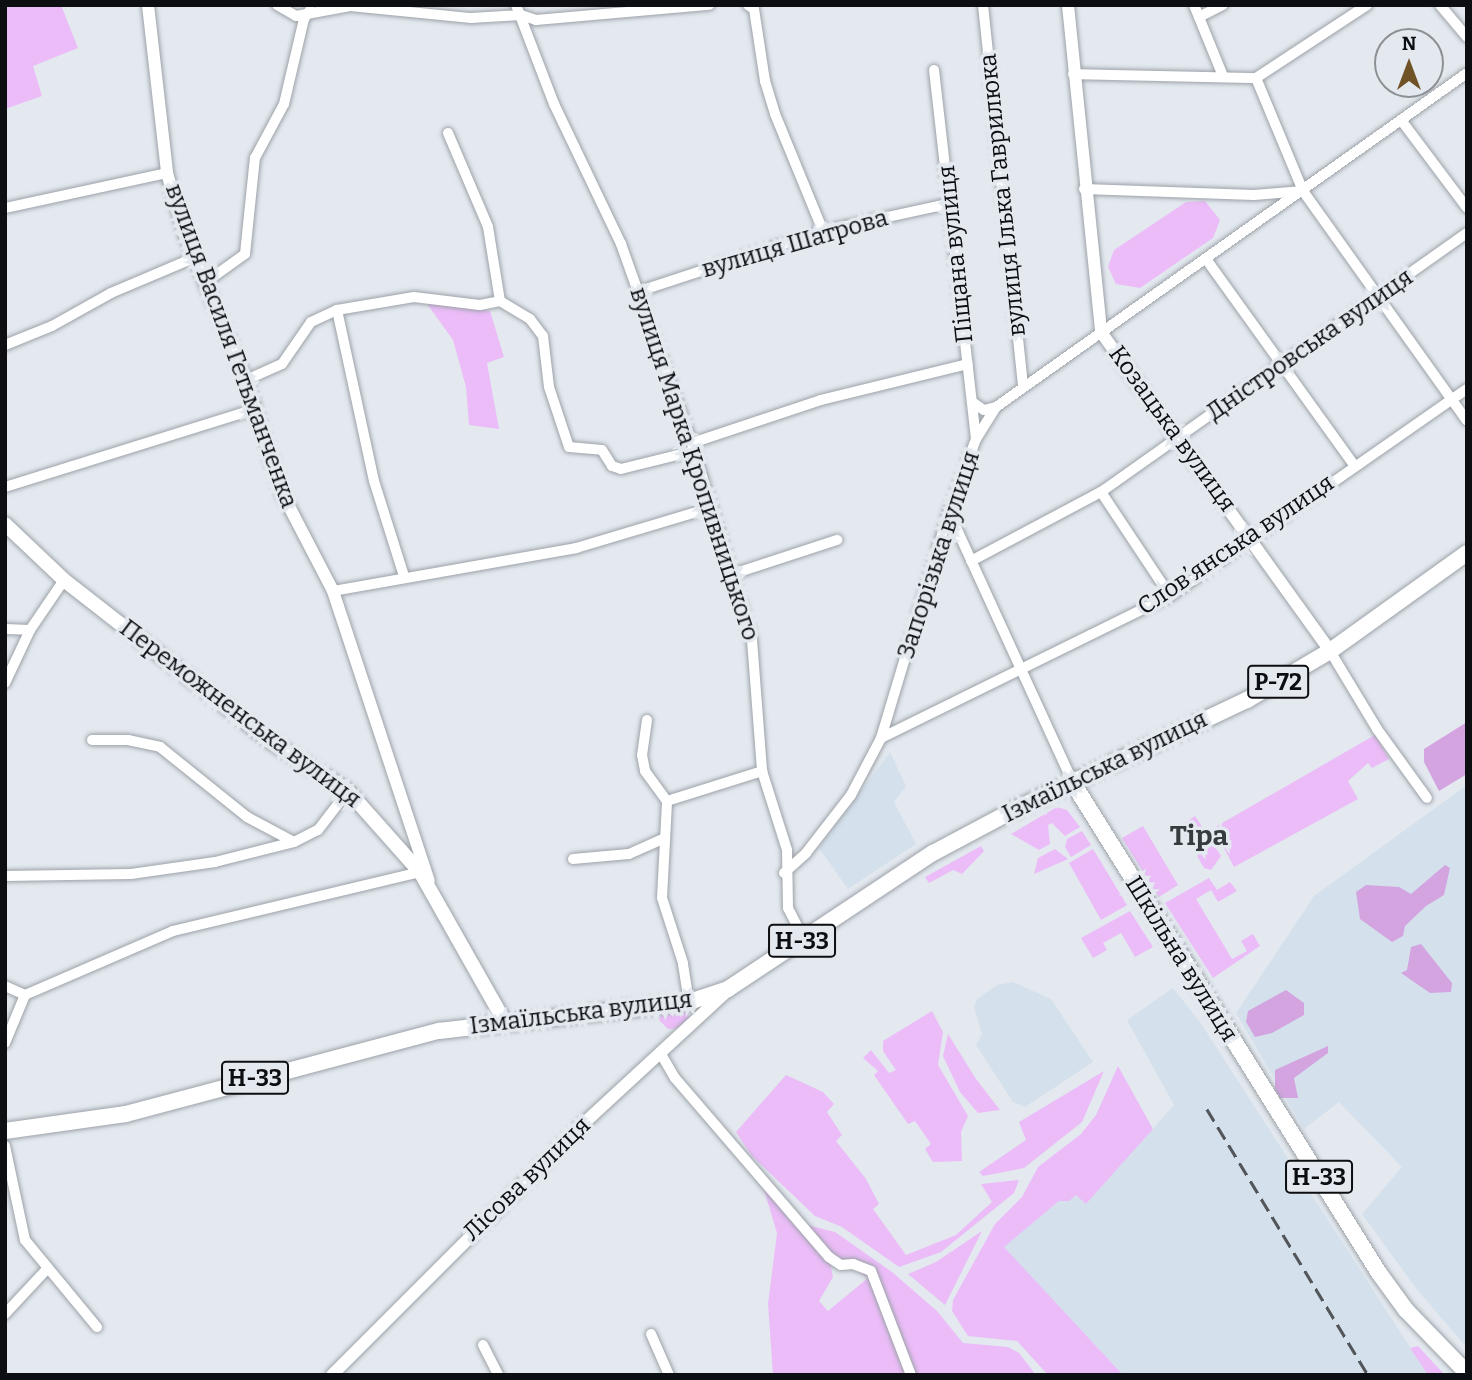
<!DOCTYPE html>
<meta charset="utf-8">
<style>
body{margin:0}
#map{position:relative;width:1472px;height:1380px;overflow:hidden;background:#e3e9ef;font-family:Bitter,serif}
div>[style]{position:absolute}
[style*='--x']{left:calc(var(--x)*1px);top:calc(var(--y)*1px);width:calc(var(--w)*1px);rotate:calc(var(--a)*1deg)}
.built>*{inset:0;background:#d4e0ec}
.green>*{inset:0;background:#ebbcf8}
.forest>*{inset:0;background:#d4a4e1}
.roads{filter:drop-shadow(0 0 2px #9ca2a8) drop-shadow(0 0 2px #9ca2a8)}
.minor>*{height:10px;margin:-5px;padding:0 5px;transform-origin:5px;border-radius:5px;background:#fff}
.tertiary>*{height:12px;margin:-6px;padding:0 6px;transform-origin:6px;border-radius:6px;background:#fff}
.secondary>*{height:14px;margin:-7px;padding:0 7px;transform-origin:7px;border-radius:7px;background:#fff}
.primary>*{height:16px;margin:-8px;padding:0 8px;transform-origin:8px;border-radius:8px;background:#fff}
.rail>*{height:2.5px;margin-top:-1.25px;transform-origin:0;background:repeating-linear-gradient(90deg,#525559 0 14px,transparent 0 21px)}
span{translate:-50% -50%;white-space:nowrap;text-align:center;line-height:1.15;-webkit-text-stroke:7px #e3e9ef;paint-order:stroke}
.shield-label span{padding:2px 5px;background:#e3e9ef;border:2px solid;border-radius:5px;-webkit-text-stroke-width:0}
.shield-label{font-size:23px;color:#0c0e11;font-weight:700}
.street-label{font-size:24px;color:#0c0e11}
.quarter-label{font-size:28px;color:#363b40;font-weight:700}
.frame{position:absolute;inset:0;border:7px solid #0c0e11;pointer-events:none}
.north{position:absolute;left:1374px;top:28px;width:70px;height:70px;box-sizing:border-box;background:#e3e9ef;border:2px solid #8d9196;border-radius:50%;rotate:0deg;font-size:19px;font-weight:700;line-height:28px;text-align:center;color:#0c0e11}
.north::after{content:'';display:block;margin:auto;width:24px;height:32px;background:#6f5226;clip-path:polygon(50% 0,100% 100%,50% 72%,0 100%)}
</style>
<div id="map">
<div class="built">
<div style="clip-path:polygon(890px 752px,906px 786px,894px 802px,916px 844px,848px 889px,819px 848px)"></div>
<div style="clip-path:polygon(1467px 785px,1467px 1348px,1415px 1287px,1362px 1214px,1402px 1167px,1339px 1102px,1304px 1129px,1236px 1013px,1314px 896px)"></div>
<div style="clip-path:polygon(1013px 982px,1051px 999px,1093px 1062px,1025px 1107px,1013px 1102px,976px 1045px,982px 1034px,974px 1007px,977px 999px,997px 985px)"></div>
<div style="clip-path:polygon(1173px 988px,1200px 1022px,1428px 1375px,1123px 1375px,1003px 1247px,1059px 1201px,1076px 1195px,1086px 1204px,1174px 1105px,1127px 1020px)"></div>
</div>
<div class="green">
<div style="clip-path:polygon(5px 5px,61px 5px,78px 48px,33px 66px,42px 96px,5px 109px)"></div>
<div style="clip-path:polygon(1205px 201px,1220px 220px,1213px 238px,1140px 288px,1116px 284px,1108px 267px,1114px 250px,1186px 202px)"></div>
<div style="clip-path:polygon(425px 301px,490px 311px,504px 357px,487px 363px,499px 429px,469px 425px,466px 387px,453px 340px)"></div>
<div style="clip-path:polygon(1375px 735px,1389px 759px,1372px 768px,1368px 763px,1348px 781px,1358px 799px,1234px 867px,1214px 829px,1217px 826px)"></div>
<div style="clip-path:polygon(1057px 807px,1067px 810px,1080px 827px,1065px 836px,1052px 823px,1048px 825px,1050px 844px,1039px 850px,1011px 834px)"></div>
<div style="clip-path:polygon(1195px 816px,1221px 856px,1211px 870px,1204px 868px,1180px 826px)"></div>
<div style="clip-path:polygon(1143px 826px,1178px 885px,1159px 897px,1122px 838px)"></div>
<div style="clip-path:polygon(1082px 831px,1091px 845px,1071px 857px,1065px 847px,1067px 839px)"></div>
<div style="clip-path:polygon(981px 846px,984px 851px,962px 874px,953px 870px,929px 883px,925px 877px)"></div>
<div style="clip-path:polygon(1055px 849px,1068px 859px,1034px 874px,1038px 858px)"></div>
<div style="clip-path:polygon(1093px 849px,1127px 905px,1101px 920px,1069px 863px)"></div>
<div style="clip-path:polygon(1209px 878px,1217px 890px,1230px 882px,1237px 891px,1218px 902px,1211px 890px,1196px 899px,1232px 959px,1247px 951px,1241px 941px,1253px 934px,1260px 946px,1213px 978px,1165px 903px)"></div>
<div style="clip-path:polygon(1130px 911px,1153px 947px,1135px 957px,1121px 933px,1103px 943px,1107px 950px,1093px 958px,1081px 938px)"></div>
<div style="clip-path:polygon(685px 1010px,690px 1019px,680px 1028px,668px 1029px,659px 1020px,662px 1013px)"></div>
<div style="clip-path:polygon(932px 1011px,943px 1032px,938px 1065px,968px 1116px,961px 1132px,962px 1161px,933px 1162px,925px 1149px,931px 1144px,915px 1121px,908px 1124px,874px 1075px,878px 1071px,863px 1058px,871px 1050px,889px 1073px,896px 1070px,883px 1051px,883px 1041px)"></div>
<div style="clip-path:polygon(948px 1034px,976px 1079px,1000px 1110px,978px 1113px,960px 1092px,943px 1056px)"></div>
<div style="clip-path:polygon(1118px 1066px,1153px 1129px,1086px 1204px,1076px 1195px,1069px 1201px,1059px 1201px,1004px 1247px,1123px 1375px,1048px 1375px,1017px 1341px,968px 1336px,952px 1311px,953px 1300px,995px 1224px,1022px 1197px,1038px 1167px,1081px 1134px,1096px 1115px)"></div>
<div style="clip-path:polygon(1104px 1071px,1082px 1122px,1024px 1168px,983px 1176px,979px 1172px,1026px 1140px,1019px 1122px)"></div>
<div style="clip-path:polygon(786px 1075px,823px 1092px,834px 1104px,827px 1112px,842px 1135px,836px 1141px,866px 1179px,879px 1204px,873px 1209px,906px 1255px,956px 1235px,992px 1202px,981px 1184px,1019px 1180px,1014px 1193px,941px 1252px,899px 1267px,842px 1227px,815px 1216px,752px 1156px,736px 1132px)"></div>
<div style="clip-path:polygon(761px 1180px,830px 1262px,833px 1277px,819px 1301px,828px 1311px,868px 1278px,831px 1254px,807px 1225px,835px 1232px,892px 1272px,937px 1311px,963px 1343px,1008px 1347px,1019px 1353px,1036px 1375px,773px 1375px,768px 1304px,777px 1233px)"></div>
<div style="clip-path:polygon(982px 1231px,945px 1305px,908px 1274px,936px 1262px)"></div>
<div style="clip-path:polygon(1418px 1346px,1443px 1373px,1444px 1375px,1428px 1375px,1410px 1348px)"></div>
</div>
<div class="forest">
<div style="clip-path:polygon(1467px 722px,1467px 774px,1439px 791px,1424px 762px,1424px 749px)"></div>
<div style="clip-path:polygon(1445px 865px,1450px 868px,1444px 895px,1426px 906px,1405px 926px,1403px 936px,1392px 942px,1360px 919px,1356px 892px,1366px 885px,1399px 887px,1411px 894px)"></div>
<div style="clip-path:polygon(1421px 944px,1452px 983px,1451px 992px,1430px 993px,1401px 973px,1407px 970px,1411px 947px)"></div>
<div style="clip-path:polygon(1286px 990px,1304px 1003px,1304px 1015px,1272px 1033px,1255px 1037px,1246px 1022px,1248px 1011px)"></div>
<div style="clip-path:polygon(1328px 1046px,1328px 1053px,1294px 1078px,1298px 1098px,1280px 1098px,1275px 1089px,1275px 1070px)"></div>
</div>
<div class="roads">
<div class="minor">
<div style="--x:277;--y:5;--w:22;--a:30"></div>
<div style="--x:296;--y:16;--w:55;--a:-10.5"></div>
<div style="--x:350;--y:6;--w:122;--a:5.7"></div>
<div style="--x:471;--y:18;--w:50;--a:-3.4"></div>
<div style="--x:521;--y:15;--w:16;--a:18"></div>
<div style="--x:536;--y:20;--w:174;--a:-5"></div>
<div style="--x:516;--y:5;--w:106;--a:69"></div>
<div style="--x:554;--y:104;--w:155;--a:64.4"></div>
<div style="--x:621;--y:244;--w:211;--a:70.4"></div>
<div style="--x:692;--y:443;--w:206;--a:73.1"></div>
<div style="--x:752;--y:640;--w:131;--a:85.6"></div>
<div style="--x:762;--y:771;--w:83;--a:72.4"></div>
<div style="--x:787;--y:850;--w:58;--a:89"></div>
<div style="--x:788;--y:908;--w:35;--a:63"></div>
<div style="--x:748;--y:5;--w:7;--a:34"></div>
<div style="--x:754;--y:9;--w:73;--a:81.3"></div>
<div style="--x:765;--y:81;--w:34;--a:73"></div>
<div style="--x:775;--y:114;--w:126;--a:67.7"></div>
<div style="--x:983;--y:5;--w:382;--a:84"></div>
<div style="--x:1194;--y:5;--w:77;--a:67.8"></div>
<div style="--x:1440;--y:5;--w:42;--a:49.8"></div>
<div style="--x:1199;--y:17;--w:27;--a:-27"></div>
<div style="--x:934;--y:70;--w:371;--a:83.5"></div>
<div style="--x:1073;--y:74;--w:183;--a:1.3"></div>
<div style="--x:1256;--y:78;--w:133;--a:-33.3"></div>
<div style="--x:1256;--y:78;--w:122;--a:67.4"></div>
<div style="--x:1303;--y:191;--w:282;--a:54.5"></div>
<div style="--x:1401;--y:120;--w:110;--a:53.1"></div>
<div style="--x:448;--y:133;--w:102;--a:66.9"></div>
<div style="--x:488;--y:227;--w:75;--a:80.8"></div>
<div style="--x:500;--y:301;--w:35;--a:31"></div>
<div style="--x:530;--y:319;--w:21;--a:53"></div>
<div style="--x:543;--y:336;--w:51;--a:83.3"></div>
<div style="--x:549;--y:387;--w:63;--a:71.6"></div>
<div style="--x:569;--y:447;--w:33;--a:5"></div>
<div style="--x:602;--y:450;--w:19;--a:58"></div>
<div style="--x:612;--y:466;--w:9;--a:18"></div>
<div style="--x:621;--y:469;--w:75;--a:-13.9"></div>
<div style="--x:1084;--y:189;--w:170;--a:2"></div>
<div style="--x:1254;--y:195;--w:49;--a:-4.7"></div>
<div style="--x:5;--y:208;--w:166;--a:-12.2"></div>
<div style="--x:1206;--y:259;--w:255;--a:54.3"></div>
<div style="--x:206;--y:282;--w:48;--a:-35.7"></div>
<div style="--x:245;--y:254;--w:97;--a:-84.1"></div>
<div style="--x:255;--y:158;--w:61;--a:-61.8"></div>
<div style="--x:284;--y:104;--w:87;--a:-76.8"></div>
<div style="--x:304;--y:19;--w:11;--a:-56"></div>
<div style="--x:640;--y:291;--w:193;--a:-18.2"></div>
<div style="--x:823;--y:231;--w:131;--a:-12.3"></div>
<div style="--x:337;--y:310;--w:175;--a:77.8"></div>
<div style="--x:374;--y:481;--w:100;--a:72.5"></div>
<div style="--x:5;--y:345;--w:51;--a:-22"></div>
<div style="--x:52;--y:326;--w:68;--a:-29.2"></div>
<div style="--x:111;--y:293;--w:90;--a:-22.9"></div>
<div style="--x:246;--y:380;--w:39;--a:-24"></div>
<div style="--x:282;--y:364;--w:51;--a:-55.4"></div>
<div style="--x:311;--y:322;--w:29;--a:-25"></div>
<div style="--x:337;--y:310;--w:78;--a:-9.6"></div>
<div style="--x:414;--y:297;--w:66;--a:6.9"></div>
<div style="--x:480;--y:305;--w:20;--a:-11"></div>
<div style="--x:972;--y:402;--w:14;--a:34"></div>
<div style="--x:984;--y:410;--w:12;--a:-14"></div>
<div style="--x:692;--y:443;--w:136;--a:-18.4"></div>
<div style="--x:821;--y:400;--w:151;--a:-13.8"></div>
<div style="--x:5;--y:487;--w:263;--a:-17.3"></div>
<div style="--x:1101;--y:492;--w:125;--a:56.4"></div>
<div style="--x:949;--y:512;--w:298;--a:65.4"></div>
<div style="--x:971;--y:561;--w:147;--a:-28"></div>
<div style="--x:1101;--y:492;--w:448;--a:-35.3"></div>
<div style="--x:730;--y:575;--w:113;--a:-18.1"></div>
<div style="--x:333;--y:591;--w:247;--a:-10"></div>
<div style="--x:576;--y:548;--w:140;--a:-16.6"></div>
<div style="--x:5;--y:629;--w:25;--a:2"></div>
<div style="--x:30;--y:630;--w:60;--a:-55.8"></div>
<div style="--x:1330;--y:651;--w:91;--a:58.9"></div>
<div style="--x:1377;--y:729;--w:85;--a:54.1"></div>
<div style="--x:5;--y:683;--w:59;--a:-64.7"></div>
<div style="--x:647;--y:720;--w:35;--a:98"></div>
<div style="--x:642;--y:755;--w:16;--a:79"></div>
<div style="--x:645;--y:771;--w:37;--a:54"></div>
<div style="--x:881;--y:738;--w:322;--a:-26.2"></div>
<div style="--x:1170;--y:596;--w:362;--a:-34.9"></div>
<div style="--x:92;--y:740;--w:36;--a:0"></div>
<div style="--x:128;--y:740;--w:33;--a:12"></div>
<div style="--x:160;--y:747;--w:112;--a:38.8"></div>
<div style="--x:247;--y:817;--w:53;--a:28"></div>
<div style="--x:573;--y:859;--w:56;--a:-5.1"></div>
<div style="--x:629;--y:854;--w:39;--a:-24"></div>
<div style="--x:784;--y:873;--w:30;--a:-42"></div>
<div style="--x:806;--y:853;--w:73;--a:-52.2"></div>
<div style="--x:851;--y:795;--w:64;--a:-62.2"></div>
<div style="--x:881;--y:738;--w:236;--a:-73.3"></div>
<div style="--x:949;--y:512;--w:78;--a:-69.7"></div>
<div style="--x:976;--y:439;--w:38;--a:-58"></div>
<div style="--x:996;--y:407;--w:577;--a:-35.34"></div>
<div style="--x:5;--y:876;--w:126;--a:-0.9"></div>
<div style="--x:131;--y:874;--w:85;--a:-8.1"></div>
<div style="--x:215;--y:862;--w:81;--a:-14.2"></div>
<div style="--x:294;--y:842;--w:27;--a:-27"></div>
<div style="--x:318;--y:830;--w:49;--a:-52.4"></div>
<div style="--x:5;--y:986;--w:22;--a:24"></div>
<div style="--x:25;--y:995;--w:161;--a:-23.4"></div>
<div style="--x:173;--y:931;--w:254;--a:-13.4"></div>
<div style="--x:689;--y:1002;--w:39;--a:-99"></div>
<div style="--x:683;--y:963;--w:68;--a:-107.9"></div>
<div style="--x:662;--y:898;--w:97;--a:-87"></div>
<div style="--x:667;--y:801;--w:100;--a:-17.5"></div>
<div style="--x:5;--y:1043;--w:52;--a:-67.4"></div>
<div style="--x:661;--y:1054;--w:28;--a:60"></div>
<div style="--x:675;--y:1078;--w:236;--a:49.3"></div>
<div style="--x:829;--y:1257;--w:14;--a:34"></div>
<div style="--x:841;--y:1265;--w:12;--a:-5"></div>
<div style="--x:853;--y:1264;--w:19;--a:21"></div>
<div style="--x:871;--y:1271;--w:111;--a:69"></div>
<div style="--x:5;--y:1146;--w:96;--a:78"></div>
<div style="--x:25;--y:1240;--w:113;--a:50.4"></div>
<div style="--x:5;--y:1314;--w:60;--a:-47"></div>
<div style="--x:651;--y:1334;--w:45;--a:66.3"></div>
<div style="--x:483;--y:1345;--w:34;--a:63"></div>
</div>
<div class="tertiary">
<div style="--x:148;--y:5;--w:169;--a:83.5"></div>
<div style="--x:167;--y:173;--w:65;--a:73.8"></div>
<div style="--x:185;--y:235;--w:157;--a:67.2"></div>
<div style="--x:246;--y:380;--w:116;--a:72.5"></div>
<div style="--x:281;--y:491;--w:113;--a:62.5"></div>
<div style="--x:333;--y:591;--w:305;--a:71.7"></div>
<div style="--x:1068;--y:5;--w:329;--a:84.2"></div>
<div style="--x:1101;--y:332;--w:393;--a:54.3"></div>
<div style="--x:332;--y:1375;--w:355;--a:-45"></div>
<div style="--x:583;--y:1124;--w:197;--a:-42.7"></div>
</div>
<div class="secondary">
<div style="--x:5;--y:524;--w:81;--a:43.5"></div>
<div style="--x:64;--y:580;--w:261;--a:38"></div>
<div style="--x:270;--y:741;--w:93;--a:32.7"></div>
<div style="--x:348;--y:791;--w:108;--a:48.4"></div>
<div style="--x:420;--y:872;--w:172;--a:60.5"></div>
</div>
<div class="primary">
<div style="--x:1073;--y:783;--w:578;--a:58.02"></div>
<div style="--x:1379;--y:1273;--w:46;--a:53.9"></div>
<div style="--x:1406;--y:1310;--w:88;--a:45.9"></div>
<div style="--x:5;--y:1131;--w:122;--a:-8"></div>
<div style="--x:126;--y:1114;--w:324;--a:-14.9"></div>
<div style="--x:439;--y:1031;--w:252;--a:-6.6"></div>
<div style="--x:689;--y:1002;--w:41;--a:-18.4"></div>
<div style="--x:728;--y:989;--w:246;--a:-33.6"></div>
<div style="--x:933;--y:853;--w:92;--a:-28"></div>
<div style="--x:1014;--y:810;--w:258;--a:-25.3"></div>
<div style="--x:1247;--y:700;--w:96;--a:-30.6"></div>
<div style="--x:1330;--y:651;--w:168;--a:-35.6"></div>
</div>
</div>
<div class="rail">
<div style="--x:1207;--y:1109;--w:311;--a:58.8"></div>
</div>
<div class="shield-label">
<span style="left:1278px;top:682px">Р-72</span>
<span style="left:802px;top:941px">Н-33</span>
<span style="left:255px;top:1078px">Н-33</span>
<span style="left:1319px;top:1177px">Н-33</span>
</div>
<div class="street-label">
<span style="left:1003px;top:195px;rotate:-96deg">вулиця Ілька Гаврилюка</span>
<span style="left:795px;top:244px;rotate:-16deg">вулиця Шатрова</span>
<span style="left:956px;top:254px;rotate:-96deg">Піщана вулиця</span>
<span style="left:1310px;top:345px;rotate:-35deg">Дністровська вулиця</span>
<span style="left:231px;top:346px;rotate:70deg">вулиця Василя Гетьманченка</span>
<span style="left:1172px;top:429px;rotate:54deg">Козацька вулиця</span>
<span style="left:694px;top:464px;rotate:72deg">вулиця Марка Кропивницького</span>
<span style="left:1236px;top:545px;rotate:-34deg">Словʼянська вулиця</span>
<span style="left:939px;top:555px;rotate:-72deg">Запорізька вулиця</span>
<span style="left:240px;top:714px;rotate:37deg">Переможненська вулиця</span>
<span style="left:1105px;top:767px;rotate:-26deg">Ізмаїльська вулиця</span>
<span style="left:1181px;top:959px;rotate:58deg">Шкільна вулиця</span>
<span style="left:581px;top:1013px;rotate:-7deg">Ізмаїльська вулиця</span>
<span style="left:527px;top:1179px;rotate:-44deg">Лісова вулиця</span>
</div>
<div class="quarter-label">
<span style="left:1199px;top:836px">Тіра</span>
</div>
<div class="frame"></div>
<div class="north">N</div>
</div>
